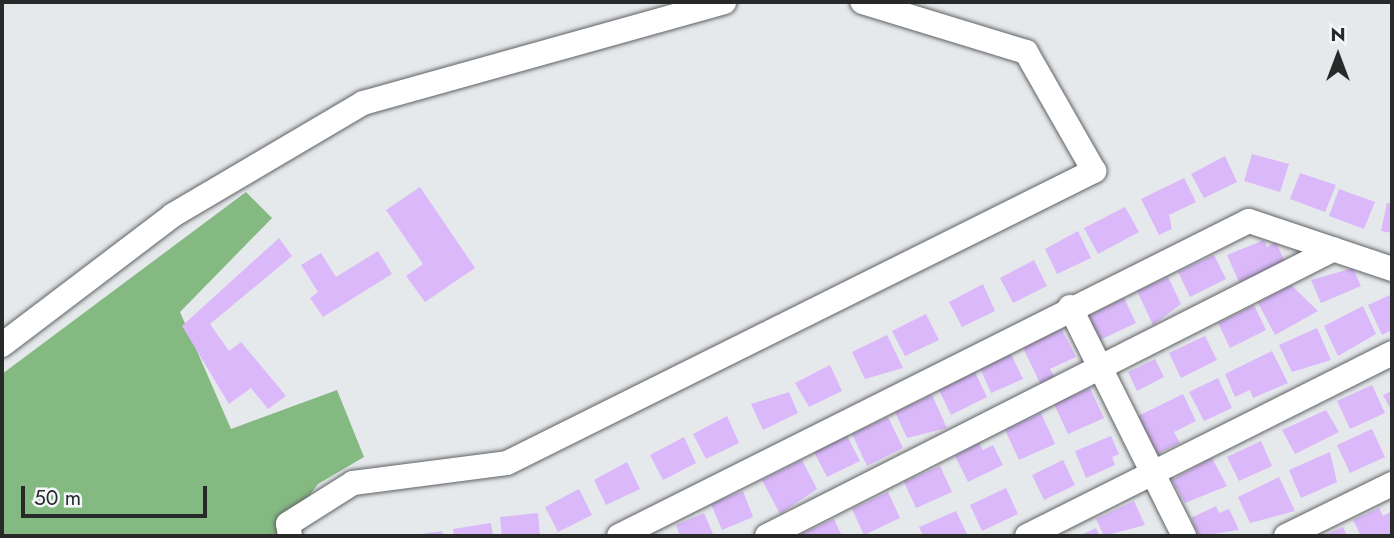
<!DOCTYPE html>
<style>
body{margin:0}
#map{position:relative;width:1394px;height:538px;overflow:hidden;background:#e6e9ec;font-family:Jost,sans-serif}
div>[style]{position:absolute}
[style*='--x']{left:calc(var(--x)*1px);top:calc(var(--y)*1px);width:calc(var(--w)*1px);rotate:calc(var(--a)*1deg)}
.forest>*{inset:0;background:#84b982}
.building>*{inset:0;background:#dab8fa}
.roads{filter:drop-shadow(0 0 2px #606264) drop-shadow(0 0 2px #606264)}
.minor>*{height:24px;margin:-12px;padding:0 12px;transform-origin:12px;border-radius:12px;background:#fff}
span{translate:-50% -50%;white-space:nowrap;text-align:center;line-height:1.15;-webkit-text-stroke:5px #f4f7f9;paint-order:stroke}
.frame{position:absolute;inset:0;border:4px solid #282a2a;pointer-events:none}
.north{position:absolute;left:1303px;top:21px;width:70px;height:70px;-webkit-text-stroke:5px #f4f7f9;paint-order:stroke;rotate:0deg;font-size:19px;font-weight:700;line-height:28px;text-align:center;color:#282a2a}
.north::after{content:'';display:block;margin:auto;width:24px;height:32px;background:#282a2a;clip-path:polygon(50% 0,100% 100%,50% 72%,0 100%)}
.scale{position:absolute;left:21px;top:486px;width:186px;height:32px;box-sizing:border-box;border:4px solid #282a2a;border-top:0;padding-left:9px;font-size:21px;line-height:24px;white-space:nowrap;color:#282a2a;-webkit-text-stroke:5px #f4f7f9;paint-order:stroke}
</style>
<div id="map">
<div class="forest">
<div style="clip-path:polygon(246px 192px,272px 218px,180px 312px,231px 429px,337px 390px,364px 457px,318px 484px,288px 524px,287px 536px,2px 536px,2px 374px)"></div>
</div>
<div class="building">
<div style="clip-path:polygon(1252px 154px,1289px 164px,1280px 192px,1244px 181px)"></div>
<div style="clip-path:polygon(1225px 156px,1237px 182px,1204px 198px,1191px 174px)"></div>
<div style="clip-path:polygon(1300px 173px,1336px 185px,1325px 212px,1290px 199px)"></div>
<div style="clip-path:polygon(1184px 178px,1196px 202px,1169px 215px,1172px 229px,1159px 235px,1141px 199px)"></div>
<div style="clip-path:polygon(420px 187px,475px 268px,425px 302px,406px 276px,423px 264px,386px 210px)"></div>
<div style="clip-path:polygon(1339px 189px,1375px 202px,1364px 229px,1329px 216px)"></div>
<div style="clip-path:polygon(1387px 203px,1392px 204px,1392px 233px,1381px 231px)"></div>
<div style="clip-path:polygon(1125px 207px,1139px 232px,1098px 254px,1084px 228px)"></div>
<div style="clip-path:polygon(1078px 231px,1091px 258px,1057px 274px,1045px 249px)"></div>
<div style="clip-path:polygon(279px 238px,292px 256px,210px 324px,229px 351px,241px 342px,286px 396px,268px 409px,251px 388px,229px 404px,182px 326px)"></div>
<div style="clip-path:polygon(1264px 240px,1267px 247px,1276px 242px,1285px 262px,1239px 282px,1227px 255px)"></div>
<div style="clip-path:polygon(378px 251px,392px 274px,323px 317px,310px 298px,318px 292px,301px 265px,321px 253px,336px 277px)"></div>
<div style="clip-path:polygon(1214px 255px,1226px 279px,1190px 297px,1178px 272px)"></div>
<div style="clip-path:polygon(1034px 260px,1047px 286px,1013px 303px,1000px 278px)"></div>
<div style="clip-path:polygon(1353px 268px,1361px 286px,1321px 303px,1311px 280px)"></div>
<div style="clip-path:polygon(1168px 277px,1181px 304px,1153px 325px,1137px 291px)"></div>
<div style="clip-path:polygon(983px 284px,995px 311px,962px 327px,949px 302px)"></div>
<div style="clip-path:polygon(1291px 285px,1318px 311px,1275px 335px,1258px 303px)"></div>
<div style="clip-path:polygon(1392px 294px,1392px 330px,1382px 335px,1368px 305px)"></div>
<div style="clip-path:polygon(1124px 298px,1136px 323px,1100px 340px,1088px 316px)"></div>
<div style="clip-path:polygon(1254px 305px,1266px 330px,1230px 348px,1218px 323px)"></div>
<div style="clip-path:polygon(1363px 306px,1376px 334px,1338px 356px,1324px 326px)"></div>
<div style="clip-path:polygon(926px 314px,939px 340px,905px 356px,892px 331px)"></div>
<div style="clip-path:polygon(1061px 328px,1076px 357px,1050px 369px,1055px 378px,1041px 385px,1022px 346px)"></div>
<div style="clip-path:polygon(1317px 328px,1331px 360px,1292px 372px,1279px 345px)"></div>
<div style="clip-path:polygon(887px 335px,903px 368px,865px 379px,852px 352px)"></div>
<div style="clip-path:polygon(1205px 336px,1217px 360px,1181px 378px,1169px 353px)"></div>
<div style="clip-path:polygon(1272px 351px,1288px 383px,1253px 398px,1250px 390px,1235px 397px,1225px 374px)"></div>
<div style="clip-path:polygon(1011px 354px,1023px 379px,991px 393px,980px 368px)"></div>
<div style="clip-path:polygon(1155px 359px,1164px 377px,1137px 391px,1128px 372px)"></div>
<div style="clip-path:polygon(830px 365px,842px 391px,809px 407px,795px 383px)"></div>
<div style="clip-path:polygon(975px 372px,987px 397px,951px 415px,939px 390px)"></div>
<div style="clip-path:polygon(1218px 378px,1232px 408px,1204px 421px,1189px 392px)"></div>
<div style="clip-path:polygon(1372px 385px,1385px 413px,1350px 429px,1337px 401px)"></div>
<div style="clip-path:polygon(1090px 388px,1104px 418px,1068px 434px,1054px 404px)"></div>
<div style="clip-path:polygon(1392px 391px,1392px 412px,1383px 395px)"></div>
<div style="clip-path:polygon(789px 392px,798px 413px,763px 430px,751px 404px)"></div>
<div style="clip-path:polygon(1183px 394px,1196px 421px,1174px 432px,1180px 443px,1157px 454px,1138px 416px)"></div>
<div style="clip-path:polygon(932px 395px,947px 428px,907px 438px,895px 412px)"></div>
<div style="clip-path:polygon(1326px 410px,1339px 432px,1295px 454px,1282px 430px)"></div>
<div style="clip-path:polygon(1041px 413px,1055px 444px,1019px 460px,1005px 430px)"></div>
<div style="clip-path:polygon(727px 416px,739px 443px,706px 459px,693px 434px)"></div>
<div style="clip-path:polygon(888px 417px,903px 448px,867px 466px,852px 434px)"></div>
<div style="clip-path:polygon(1372px 429px,1385px 457px,1350px 473px,1337px 445px)"></div>
<div style="clip-path:polygon(847px 436px,860px 461px,827px 477px,814px 452px)"></div>
<div style="clip-path:polygon(1111px 436px,1119px 454px,1112px 457px,1115px 465px,1086px 478px,1075px 451px)"></div>
<div style="clip-path:polygon(684px 437px,696px 463px,663px 480px,650px 455px)"></div>
<div style="clip-path:polygon(1261px 441px,1272px 466px,1239px 481px,1227px 457px)"></div>
<div style="clip-path:polygon(979px 443px,983px 450px,993px 445px,1003px 465px,968px 482px,955px 456px)"></div>
<div style="clip-path:polygon(1330px 452px,1337px 482px,1301px 498px,1289px 470px)"></div>
<div style="clip-path:polygon(1212px 458px,1227px 486px,1185px 503px,1172px 480px)"></div>
<div style="clip-path:polygon(802px 460px,817px 489px,780px 514px,762px 480px)"></div>
<div style="clip-path:polygon(1063px 460px,1075px 485px,1044px 500px,1032px 475px)"></div>
<div style="clip-path:polygon(627px 462px,640px 489px,606px 505px,594px 480px)"></div>
<div style="clip-path:polygon(940px 466px,952px 492px,916px 508px,904px 482px)"></div>
<div style="clip-path:polygon(1279px 477px,1295px 511px,1250px 523px,1238px 497px)"></div>
<div style="clip-path:polygon(1006px 488px,1018px 514px,982px 531px,970px 505px)"></div>
<div style="clip-path:polygon(579px 489px,592px 515px,558px 532px,545px 507px)"></div>
<div style="clip-path:polygon(743px 491px,753px 517px,722px 530px,711px 504px)"></div>
<div style="clip-path:polygon(888px 492px,900px 518px,864px 535px,852px 509px)"></div>
<div style="clip-path:polygon(1134px 501px,1145px 525px,1104px 536px,1096px 519px)"></div>
<div style="clip-path:polygon(1216px 506px,1219px 513px,1229px 509px,1239px 530px,1199px 536px,1191px 518px)"></div>
<div style="clip-path:polygon(1379px 508px,1383px 516px,1392px 511px,1392px 536px,1361px 536px,1353px 520px)"></div>
<div style="clip-path:polygon(956px 511px,968px 536px,923px 536px,919px 527px)"></div>
<div style="clip-path:polygon(538px 513px,540px 536px,502px 536px,500px 517px)"></div>
<div style="clip-path:polygon(704px 513px,714px 536px,680px 536px,676px 525px)"></div>
<div style="clip-path:polygon(834px 519px,842px 536px,797px 536px)"></div>
<div style="clip-path:polygon(491px 523px,493px 536px,454px 536px,453px 529px)"></div>
<div style="clip-path:polygon(1343px 527px,1347px 536px,1322px 536px)"></div>
<div style="clip-path:polygon(1096px 528px,1100px 536px,1084px 536px,1083px 534px)"></div>
<div style="clip-path:polygon(442px 531px,443px 536px,415px 536px,415px 535px)"></div>
</div>
<div class="roads">
<div class="minor">
<div style="--x:1070;--y:307;--w:256;--a:63.5"></div>
<div style="--x:2;--y:345;--w:215;--a:-37.2"></div>
<div style="--x:173;--y:215;--w:221;--a:-30.5"></div>
<div style="--x:363;--y:103;--w:375;--a:-15.6"></div>
<div style="--x:290;--y:536;--w:12;--a:-99"></div>
<div style="--x:288;--y:524;--w:77;--a:-32.2"></div>
<div style="--x:353;--y:483;--w:155;--a:-7.4"></div>
<div style="--x:507;--y:463;--w:656;--a:-26.45"></div>
<div style="--x:1094;--y:171;--w:137;--a:-119.7"></div>
<div style="--x:1026;--y:52;--w:171;--a:-163"></div>
<div style="--x:619;--y:536;--w:704;--a:-26.57"></div>
<div style="--x:1249;--y:221;--w:151;--a:18.6"></div>
<div style="--x:767;--y:536;--w:635;--a:-26.85"></div>
<div style="--x:1027;--y:536;--w:408;--a:-26.6"></div>
<div style="--x:1286;--y:536;--w:118;--a:-26.1"></div>
</div>
</div>
<div class="frame"></div>
<div class="north">N</div>
<div class="scale">50 m</div>
</div>
